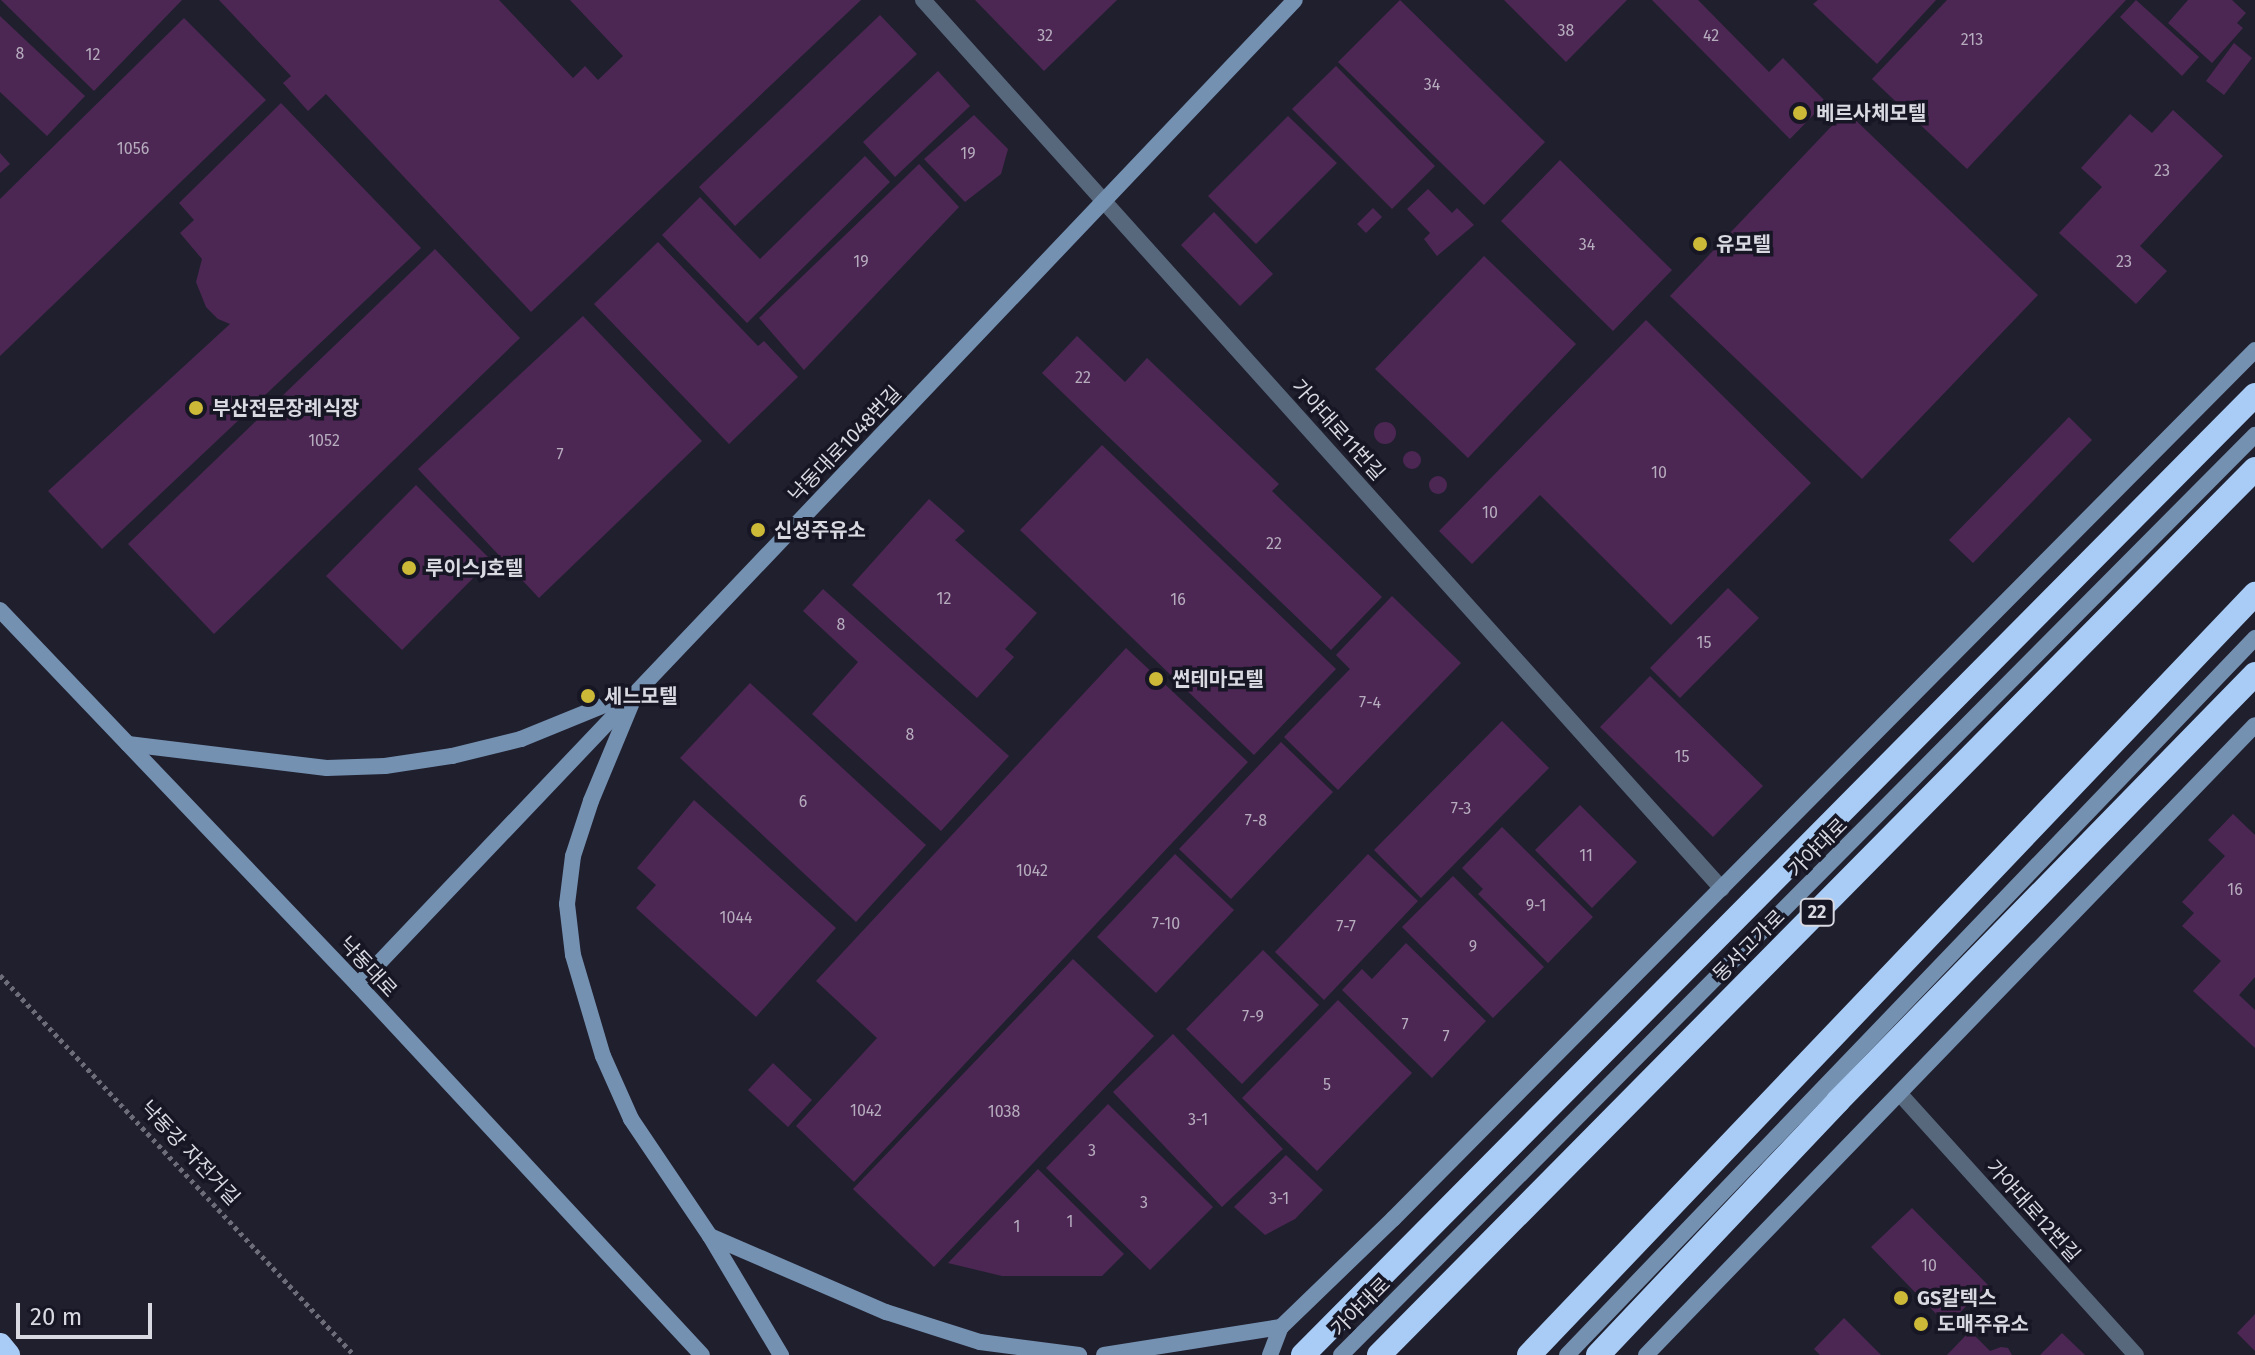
<!DOCTYPE html>
<meta charset="utf-8">
<style>
body{margin:0}
#map{position:relative;width:2255px;height:1355px;overflow:hidden;background:#201f2e;font-family:"Fira Sans","Noto Sans KR",sans-serif}
div>[style]{position:absolute}
[style*='--x']{left:calc(var(--x)*1px);top:calc(var(--y)*1px);width:calc(var(--w)*1px);rotate:calc(var(--a)*1deg)}
.building>*{inset:0;background:#4c2753}
.round{border-radius:50%}
.path>*{height:5px;margin-top:-2.5px;transform-origin:0;background:repeating-linear-gradient(90deg,#6d6c79 0 4px,transparent 0 8px)}
.street>*{height:16px;margin:-8px;padding:0 8px;transform-origin:8px;border-radius:8px;background:#57687d}
.secondary>*{height:16px;margin:-8px;padding:0 8px;transform-origin:8px;border-radius:8px;background:#7491b1}
.highway>*{height:24px;margin:-12px;padding:0 12px;transform-origin:12px;border-radius:12px;background:#a8ccf5}
.dots>*{width:22px;height:22px;translate:-50% -50%;box-sizing:border-box;border:4px solid #171624;border-radius:50%}
span{translate:-50% -50%;white-space:nowrap;text-align:center;line-height:1.15;-webkit-text-stroke:7px #171624;paint-order:stroke}
.number-label{font-size:16px;color:#b6acbe}
.number-label span{-webkit-text-stroke-width:0}
.shield-label span{padding:2px 6px;background:#171624;border:2px solid;border-radius:6px;-webkit-text-stroke-width:0}
.shield-label{font-size:18px;color:#d9d9e2;font-weight:700}
.poi-label{font-size:20px;color:#d9d9e2;font-weight:700}
.left{translate:0 -50%;text-align:left}
.street-label{font-size:20px;color:#d9d9e2}
.scale{position:absolute;left:16px;top:1303px;width:136px;height:36px;box-sizing:border-box;border:4px solid #d9d9e2;border-top:0;padding-left:10px;font-size:24px;line-height:28px;white-space:nowrap;color:#d9d9e2;-webkit-text-stroke:6px #171624;paint-order:stroke}
</style>
<div id="map">
<div class="building">
<div style="clip-path:polygon(1px 0,182px 0,94px 91px)"></div>
<div style="clip-path:polygon(219px 0,499px 0,573px 78px,585px 66px,598px 80px,623px 56px,570px 0,861px 0,531px 312px,326px 94px,308px 111px,283px 83px,291px 76px)"></div>
<div style="clip-path:polygon(975px 0,1117px 0,1044px 71px)"></div>
<div style="clip-path:polygon(1400px 0,1545px 142px,1484px 205px,1338px 62px)"></div>
<div style="clip-path:polygon(1504px 0,1627px 0,1566px 62px)"></div>
<div style="clip-path:polygon(1652px 0,1698px 0,1769px 72px,1783px 58px,1826px 102px,1790px 139px)"></div>
<div style="clip-path:polygon(1818px 0,1936px 0,1877px 64px,1813px 4px)"></div>
<div style="clip-path:polygon(1947px 0,2126px 0,1967px 169px,1872px 79px)"></div>
<div style="clip-path:polygon(2136px 0,2199px 57px,2182px 76px,2120px 17px)"></div>
<div style="clip-path:polygon(2188px 0,2232px 0,2246px 13px,2237px 23px,2243px 28px,2212px 63px,2168px 23px)"></div>
<div style="clip-path:polygon(880px 15px,917px 54px,735px 226px,699px 187px)"></div>
<div style="clip-path:polygon(0 16px,85px 96px,47px 136px,0 92px)"></div>
<div style="clip-path:polygon(184px 18px,266px 100px,0 356px,0 199px)"></div>
<div style="clip-path:polygon(2234px 43px,2252px 58px,2224px 95px,2206px 81px)"></div>
<div style="clip-path:polygon(1336px 66px,1435px 166px,1392px 209px,1292px 109px)"></div>
<div style="clip-path:polygon(938px 71px,970px 106px,895px 177px,863px 142px)"></div>
<div style="clip-path:polygon(281px 103px,421px 248px,102px 549px,48px 491px,230px 324px,218px 319px,206px 307px,196px 282px,202px 259px,180px 233px,194px 220px,179px 203px)"></div>
<div style="clip-path:polygon(2173px 110px,2223px 156px,2140px 246px,2167px 271px,2136px 304px,2059px 233px,2102px 187px,2081px 168px,2130px 114px,2152px 133px)"></div>
<div style="clip-path:polygon(1846px 111px,2038px 295px,1862px 479px,1670px 296px)"></div>
<div style="clip-path:polygon(974px 115px,1008px 149px,1001px 174px,965px 202px,924px 159px)"></div>
<div style="clip-path:polygon(1288px 116px,1337px 163px,1256px 244px,1208px 196px)"></div>
<div style="clip-path:polygon(0 153px,10px 164px,0 173px)"></div>
<div style="clip-path:polygon(865px 156px,890px 182px,747px 323px,662px 235px,700px 197px,760px 259px)"></div>
<div style="clip-path:polygon(1560px 160px,1672px 270px,1613px 331px,1501px 221px)"></div>
<div style="clip-path:polygon(919px 164px,959px 207px,804px 370px,759px 318px)"></div>
<div style="clip-path:polygon(1428px 189px,1452px 213px,1457px 208px,1474px 225px,1437px 256px,1424px 239px,1430px 233px,1407px 209px)"></div>
<div style="clip-path:polygon(1373px 208px,1382px 217px,1366px 233px,1357px 224px)"></div>
<div style="clip-path:polygon(1214px 212px,1273px 274px,1240px 306px,1181px 245px)"></div>
<div style="clip-path:polygon(658px 242px,758px 346px,764px 341px,798px 377px,729px 444px,594px 304px)"></div>
<div style="clip-path:polygon(435px 249px,520px 338px,214px 634px,128px 544px)"></div>
<div style="clip-path:polygon(1484px 256px,1576px 344px,1468px 458px,1375px 369px)"></div>
<div style="clip-path:polygon(583px 316px,702px 441px,539px 598px,418px 469px)"></div>
<div style="clip-path:polygon(1646px 320px,1811px 483px,1671px 625px,1540px 495px,1472px 564px,1439px 531px)"></div>
<div style="clip-path:polygon(1077px 336px,1125px 382px,1147px 358px,1279px 484px,1272px 491px,1382px 597px,1331px 650px,1042px 373px)"></div>
<div style="clip-path:polygon(2069px 417px,2092px 440px,1973px 563px,1949px 540px)"></div>
<div class="round" style="left:1374px;top:422px;width:22px;height:22px"></div>
<div style="clip-path:polygon(1102px 445px,1336px 669px,1254px 755px,1020px 530px)"></div>
<div class="round" style="left:1403px;top:451px;width:18px;height:18px"></div>
<div class="round" style="left:1429px;top:476px;width:18px;height:18px"></div>
<div style="clip-path:polygon(416px 485px,491px 560px,402px 650px,326px 576px)"></div>
<div style="clip-path:polygon(929px 499px,965px 531px,955px 540px,1037px 613px,1005px 649px,1014px 657px,977px 698px,852px 585px)"></div>
<div style="clip-path:polygon(1728px 588px,1759px 618px,1680px 698px,1650px 668px)"></div>
<div style="clip-path:polygon(823px 589px,1009px 756px,941px 831px,812px 714px,858px 662px,803px 611px)"></div>
<div style="clip-path:polygon(1392px 596px,1461px 663px,1338px 790px,1284px 737px,1350px 669px,1336px 655px)"></div>
<div style="clip-path:polygon(1126px 648px,1248px 762px,854px 1182px,796px 1126px,877px 1038px,816px 981px)"></div>
<div style="clip-path:polygon(1650px 676px,1763px 786px,1713px 837px,1600px 727px)"></div>
<div style="clip-path:polygon(750px 683px,926px 845px,856px 922px,680px 758px)"></div>
<div style="clip-path:polygon(1502px 721px,1549px 768px,1421px 898px,1374px 850px)"></div>
<div style="clip-path:polygon(1281px 742px,1333px 792px,1231px 899px,1179px 849px)"></div>
<div style="clip-path:polygon(694px 800px,836px 928px,756px 1017px,636px 908px,656px 885px,637px 868px)"></div>
<div style="clip-path:polygon(1580px 805px,1637px 862px,1592px 908px,1535px 850px)"></div>
<div style="clip-path:polygon(2233px 814px,2255px 835px,2255px 977px,2239px 995px,2255px 1010px,2255px 1048px,2193px 991px,2221px 961px,2182px 926px,2194px 913px,2182px 902px,2225px 856px,2208px 840px)"></div>
<div style="clip-path:polygon(1502px 827px,1593px 917px,1548px 963px,1478px 894px,1483px 889px,1462px 868px)"></div>
<div style="clip-path:polygon(1175px 854px,1234px 910px,1156px 993px,1097px 937px)"></div>
<div style="clip-path:polygon(1368px 854px,1418px 901px,1324px 1000px,1275px 952px)"></div>
<div style="clip-path:polygon(1453px 876px,1544px 967px,1493px 1018px,1402px 927px)"></div>
<div style="clip-path:polygon(1406px 943px,1486px 1021px,1432px 1078px,1342px 990px,1362px 969px,1372px 979px)"></div>
<div style="clip-path:polygon(1263px 950px,1319px 1005px,1242px 1084px,1186px 1029px)"></div>
<div style="clip-path:polygon(1073px 959px,1154px 1036px,934px 1267px,853px 1189px)"></div>
<div style="clip-path:polygon(1338px 1000px,1412px 1073px,1317px 1171px,1242px 1098px)"></div>
<div style="clip-path:polygon(1173px 1034px,1283px 1149px,1222px 1207px,1113px 1092px)"></div>
<div style="clip-path:polygon(773px 1063px,812px 1100px,788px 1127px,748px 1090px)"></div>
<div style="clip-path:polygon(1108px 1104px,1213px 1207px,1150px 1270px,1046px 1168px)"></div>
<div style="clip-path:polygon(1286px 1155px,1323px 1190px,1295px 1219px,1265px 1235px,1234px 1207px)"></div>
<div style="clip-path:polygon(1038px 1169px,1124px 1254px,1102px 1276px,1002px 1276px,948px 1263px)"></div>
<div style="clip-path:polygon(1912px 1208px,1988px 1285px,1947px 1325px,1871px 1247px)"></div>
<div style="clip-path:polygon(2255px 1314px,2255px 1351px,2237px 1333px)"></div>
<div style="clip-path:polygon(1844px 1318px,1881px 1355px,1820px 1355px,1814px 1349px)"></div>
<div style="clip-path:polygon(1970px 1331px,1990px 1351px,2001px 1347px,2008px 1348px,2012px 1355px,1947px 1355px)"></div>
<div style="clip-path:polygon(2062px 1333px,2085px 1355px,2040px 1355px)"></div>
</div>
<div class="path">
<div style="--x:0;--y:975;--w:519;--a:47.03"></div>
</div>
<div class="street">
<div style="--x:923;--y:0;--w:1195;--a:48.05"></div>
<div style="--x:1900;--y:1094;--w:352;--a:47.9"></div>
</div>
<div class="secondary">
<div style="--x:0;--y:610;--w:518;--a:46.33"></div>
<div style="--x:358;--y:985;--w:505;--a:47.09"></div>
<div style="--x:633;--y:700;--w:109;--a:112.6"></div>
<div style="--x:591;--y:801;--w:58;--a:108.1"></div>
<div style="--x:573;--y:856;--w:48;--a:97.1"></div>
<div style="--x:567;--y:904;--w:51;--a:83.3"></div>
<div style="--x:573;--y:955;--w:105;--a:73.5"></div>
<div style="--x:603;--y:1056;--w:69;--a:66"></div>
<div style="--x:631;--y:1119;--w:141;--a:56"></div>
<div style="--x:710;--y:1236;--w:139;--a:59.2"></div>
<div style="--x:128;--y:744;--w:200;--a:6.9"></div>
<div style="--x:327;--y:768;--w:58;--a:-2"></div>
<div style="--x:385;--y:766;--w:68;--a:-8.5"></div>
<div style="--x:452;--y:756;--w:71;--a:-13.8"></div>
<div style="--x:521;--y:739;--w:119;--a:-22.2"></div>
<div style="--x:358;--y:985;--w:1359;--a:-46.43"></div>
<div style="--x:710;--y:1236;--w:192;--a:23.4"></div>
<div style="--x:886;--y:1312;--w:99;--a:17.7"></div>
<div style="--x:980;--y:1342;--w:100;--a:7.5"></div>
<div style="--x:1104;--y:1355;--w:179;--a:-9"></div>
<div style="--x:1270;--y:1355;--w:30;--a:-69"></div>
<div style="--x:1281;--y:1327;--w:156;--a:-44"></div>
<div style="--x:1393;--y:1219;--w:1224;--a:-45.23"></div>
<div style="--x:1341;--y:1355;--w:1297;--a:-45.19"></div>
<div style="--x:1567;--y:1355;--w:994;--a:-46.18"></div>
<div style="--x:1646;--y:1355;--w:876;--a:-45.97"></div>
</div>
<div class="highway">
<div style="--x:0;--y:1345;--w:13;--a:51"></div>
<div style="--x:1303;--y:1355;--w:1352;--a:-45.24"></div>
<div style="--x:1379;--y:1355;--w:1246;--a:-45.33"></div>
<div style="--x:1529;--y:1355;--w:1052;--a:-46.35"></div>
<div style="--x:1598;--y:1355;--w:349;--a:-46.6"></div>
<div style="--x:1838;--y:1101;--w:597;--a:-45.68"></div>
</div>
<div class="dots">
<div style="left:1800px;top:113px;background:#ccb938"></div>
<div style="left:1700px;top:244px;background:#ccb938"></div>
<div style="left:196px;top:408px;background:#ccb938"></div>
<div style="left:758px;top:530px;background:#ccb938"></div>
<div style="left:409px;top:568px;background:#ccb938"></div>
<div style="left:1156px;top:679px;background:#ccb938"></div>
<div style="left:588px;top:696px;background:#ccb938"></div>
<div style="left:1901px;top:1298px;background:#ccb938"></div>
<div style="left:1921px;top:1324px;background:#ccb938"></div>
</div>
<div class="number-label">
<span style="left:1566px;top:31px">38</span>
<span style="left:1045px;top:36px">32</span>
<span style="left:1711px;top:36px">42</span>
<span style="left:1972px;top:40px">213</span>
<span style="left:20px;top:54px">8</span>
<span style="left:93px;top:55px">12</span>
<span style="left:1432px;top:85px">34</span>
<span style="left:133px;top:149px">1056</span>
<span style="left:968px;top:154px">19</span>
<span style="left:2162px;top:171px">23</span>
<span style="left:1587px;top:245px">34</span>
<span style="left:861px;top:262px">19</span>
<span style="left:2124px;top:262px">23</span>
<span style="left:1083px;top:378px">22</span>
<span style="left:324px;top:441px">1052</span>
<span style="left:560px;top:455px">7</span>
<span style="left:1659px;top:473px">10</span>
<span style="left:1490px;top:513px">10</span>
<span style="left:1274px;top:544px">22</span>
<span style="left:944px;top:599px">12</span>
<span style="left:1178px;top:600px">16</span>
<span style="left:841px;top:625px">8</span>
<span style="left:1704px;top:643px">15</span>
<span style="left:1370px;top:703px">7-4</span>
<span style="left:910px;top:735px">8</span>
<span style="left:1682px;top:757px">15</span>
<span style="left:803px;top:802px">6</span>
<span style="left:1461px;top:809px">7-3</span>
<span style="left:1256px;top:821px">7-8</span>
<span style="left:1586px;top:856px">11</span>
<span style="left:1032px;top:871px">1042</span>
<span style="left:2235px;top:890px">16</span>
<span style="left:1536px;top:906px">9-1</span>
<span style="left:736px;top:918px">1044</span>
<span style="left:1166px;top:924px">7-10</span>
<span style="left:1346px;top:927px">7-7</span>
<span style="left:1473px;top:947px">9</span>
<span style="left:1253px;top:1017px">7-9</span>
<span style="left:1405px;top:1025px">7</span>
<span style="left:1446px;top:1037px">7</span>
<span style="left:1327px;top:1085px">5</span>
<span style="left:866px;top:1111px">1042</span>
<span style="left:1004px;top:1112px">1038</span>
<span style="left:1198px;top:1120px">3-1</span>
<span style="left:1092px;top:1151px">3</span>
<span style="left:1279px;top:1199px">3-1</span>
<span style="left:1144px;top:1203px">3</span>
<span style="left:1070px;top:1222px">1</span>
<span style="left:1017px;top:1227px">1</span>
<span style="left:1929px;top:1266px">10</span>
</div>
<div class="shield-label">
<span style="left:1817px;top:912px">22</span>
</div>
<div class="poi-label">
<span class="left" style="left:1816px;top:113px">베르사체모텔</span>
<span class="left" style="left:1716px;top:244px">유모텔</span>
<span class="left" style="left:212px;top:408px">부산전문장례식장</span>
<span class="left" style="left:774px;top:530px">신성주유소</span>
<span class="left" style="left:425px;top:568px">루이스J호텔</span>
<span class="left" style="left:1172px;top:679px">썬테마모텔</span>
<span class="left" style="left:604px;top:696px">세느모텔</span>
<span class="left" style="left:1917px;top:1298px">GS칼텍스</span>
<span class="left" style="left:1937px;top:1324px">도매주유소</span>
</div>
<div class="street-label">
<span style="left:1338px;top:430px;rotate:48deg">가야대로11번길</span>
<span style="left:845px;top:444px;rotate:-46deg">낙동대로1048번길</span>
<span style="left:1818px;top:848px;rotate:-45deg">가야대로</span>
<span style="left:1749px;top:946px;rotate:-45deg">동서고가로</span>
<span style="left:368px;top:967px;rotate:47deg">낙동대로</span>
<span style="left:190px;top:1153px;rotate:47deg">낙동강 자전거길</span>
<span style="left:2033px;top:1211px;rotate:48deg">가야대로12번길</span>
<span style="left:1361px;top:1307px;rotate:-45deg">가야대로</span>
</div>
<div class="scale">20 m</div>
</div>
